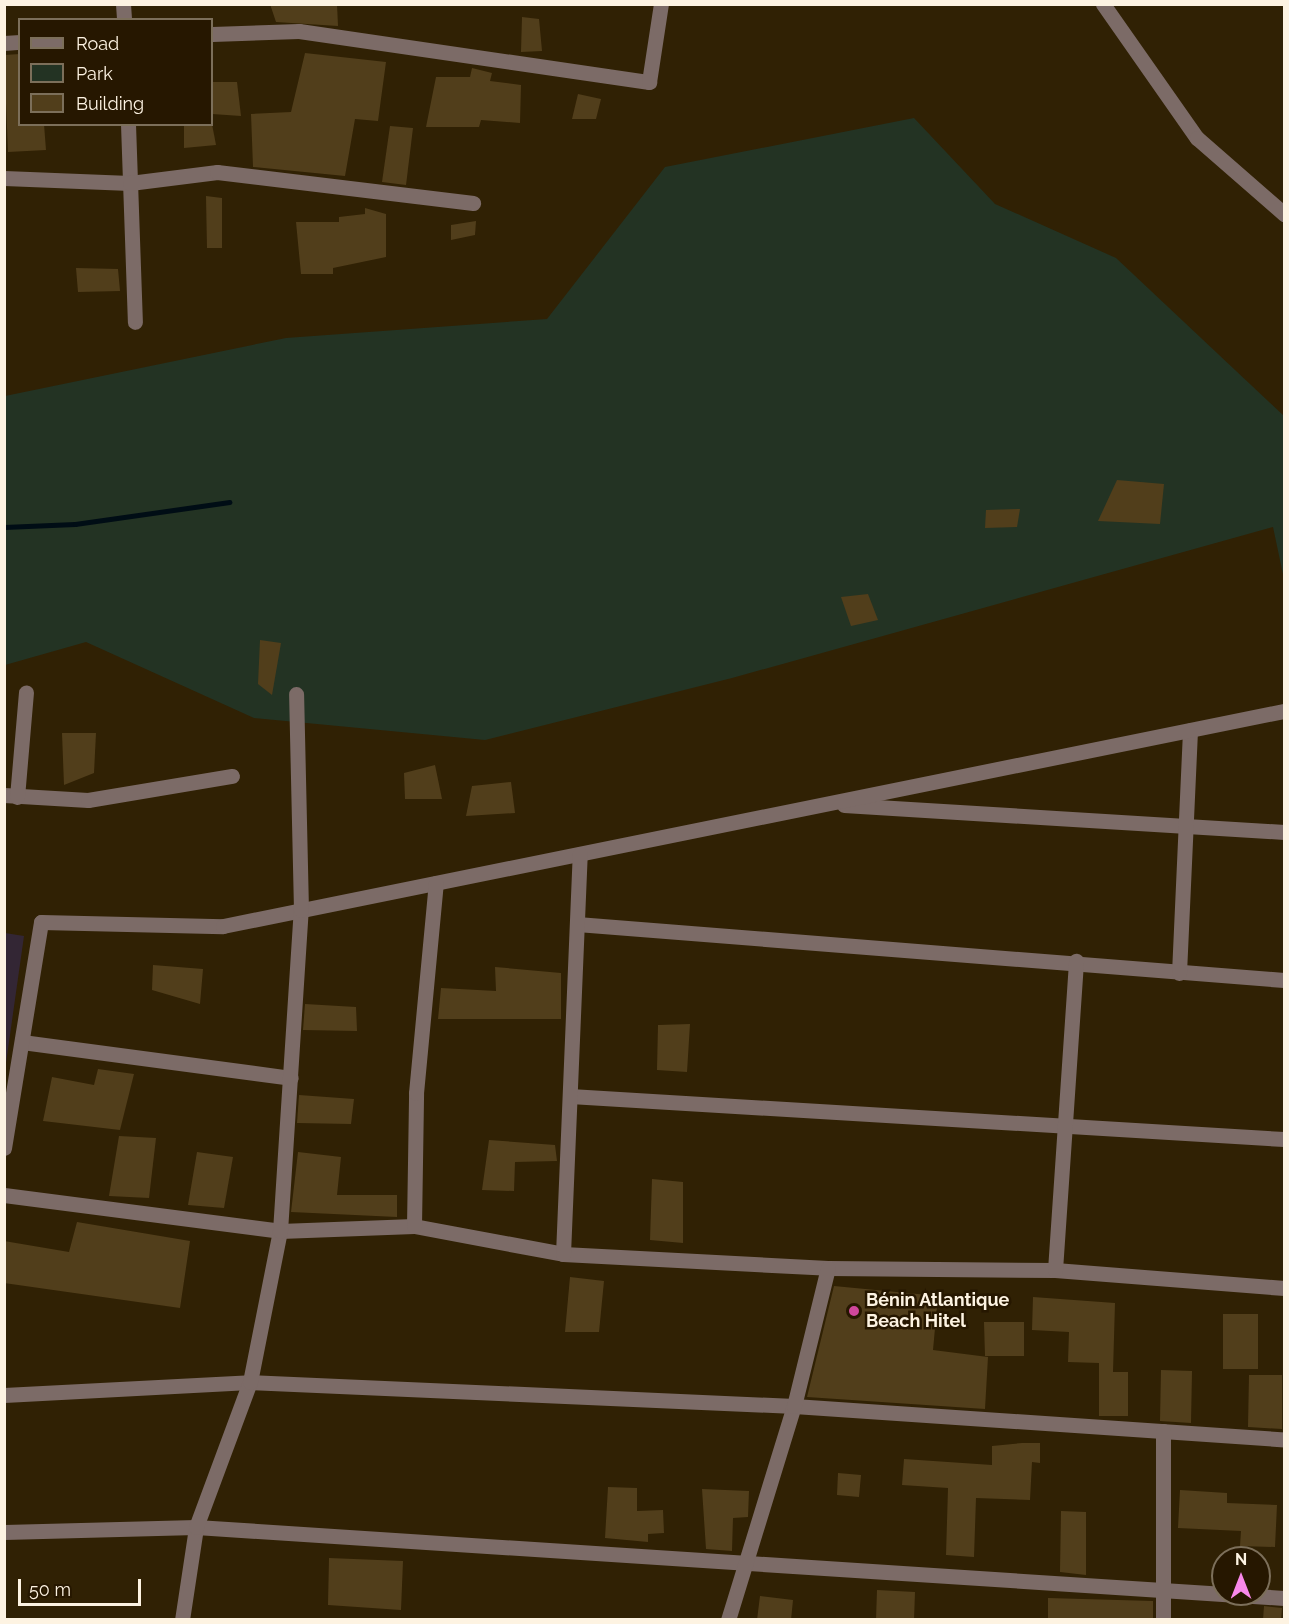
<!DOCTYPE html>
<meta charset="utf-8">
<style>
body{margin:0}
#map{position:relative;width:1289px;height:1624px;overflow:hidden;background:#302104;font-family:Raleway,sans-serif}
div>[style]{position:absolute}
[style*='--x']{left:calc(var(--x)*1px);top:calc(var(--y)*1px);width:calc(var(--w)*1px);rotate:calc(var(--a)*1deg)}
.education>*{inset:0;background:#332634}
.green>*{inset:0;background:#233323}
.stream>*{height:5px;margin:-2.5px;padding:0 2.5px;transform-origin:2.5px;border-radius:2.5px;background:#000d15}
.building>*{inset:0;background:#513e1b}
.minor>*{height:15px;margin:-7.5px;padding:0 7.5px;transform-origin:7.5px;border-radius:7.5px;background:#7c6b67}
.dots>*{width:16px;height:16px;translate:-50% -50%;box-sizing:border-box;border:3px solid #261700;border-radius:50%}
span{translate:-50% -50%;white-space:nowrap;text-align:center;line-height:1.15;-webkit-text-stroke:5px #261700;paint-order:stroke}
.poi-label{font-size:18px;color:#fdf3e2;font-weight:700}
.left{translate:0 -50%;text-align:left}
.frame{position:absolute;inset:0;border:6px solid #fdf3e2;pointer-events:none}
.legend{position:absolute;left:18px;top:18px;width:195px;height:108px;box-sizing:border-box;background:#261700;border:2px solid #7c6f5a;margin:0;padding:8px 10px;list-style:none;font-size:18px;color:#fdf3e2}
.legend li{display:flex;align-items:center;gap:12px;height:30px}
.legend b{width:30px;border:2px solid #7c6f5a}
.north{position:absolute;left:1211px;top:1546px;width:60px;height:60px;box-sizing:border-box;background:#261700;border:2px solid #7c6f5a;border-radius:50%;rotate:0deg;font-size:16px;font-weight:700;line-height:24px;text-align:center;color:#fdf3e2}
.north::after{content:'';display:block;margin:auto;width:21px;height:27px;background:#f888ea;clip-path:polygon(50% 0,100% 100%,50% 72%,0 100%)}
.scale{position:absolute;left:18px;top:1579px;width:123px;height:27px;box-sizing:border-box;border:3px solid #fdf3e2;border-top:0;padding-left:8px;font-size:18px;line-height:21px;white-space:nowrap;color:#fdf3e2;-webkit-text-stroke:4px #261700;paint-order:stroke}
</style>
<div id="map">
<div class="education">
<div style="clip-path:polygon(5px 933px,24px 936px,5px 1070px,4px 933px)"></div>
</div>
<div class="green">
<div style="clip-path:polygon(914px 118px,995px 204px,1116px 258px,1284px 416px,1284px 579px,1273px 527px,732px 678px,485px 740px,254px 718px,86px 642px,5px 665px,5px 396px,286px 338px,547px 319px,665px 167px)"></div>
</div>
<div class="stream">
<div style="--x:4;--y:527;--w:71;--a:-2.4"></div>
<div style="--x:75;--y:524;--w:156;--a:-8.1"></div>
</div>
<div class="building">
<div style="clip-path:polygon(270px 4px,337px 4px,338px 26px,276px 22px)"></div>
<div style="clip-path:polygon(522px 17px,539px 19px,542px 51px,521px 52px)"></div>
<div style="clip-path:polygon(305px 53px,386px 62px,378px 121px,355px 119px,345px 176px,253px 167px,251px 114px,291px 112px)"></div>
<div style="clip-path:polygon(20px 54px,20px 124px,44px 124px,46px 150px,8px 152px,4px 55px)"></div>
<div style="clip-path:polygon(472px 68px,492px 73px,490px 81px,521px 85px,520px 123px,481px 120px,479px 127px,426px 127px,436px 77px,470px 77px)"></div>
<div style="clip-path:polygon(212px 82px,237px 82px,241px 116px,212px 114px)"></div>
<div style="clip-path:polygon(578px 94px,601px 99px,596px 119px,572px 119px)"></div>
<div style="clip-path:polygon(184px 124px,212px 124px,216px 145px,184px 148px)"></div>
<div style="clip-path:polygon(390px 126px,413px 128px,406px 185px,382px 182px)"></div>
<div style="clip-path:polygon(206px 196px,222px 198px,222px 248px,207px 248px)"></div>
<div style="clip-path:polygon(365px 208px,386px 214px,386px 257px,333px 268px,333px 274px,301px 274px,296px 222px,339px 222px,339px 217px,365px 214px)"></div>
<div style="clip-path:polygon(476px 221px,475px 235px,451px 240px,451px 225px)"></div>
<div style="clip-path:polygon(76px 268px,118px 269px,120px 291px,78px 292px)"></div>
<div style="clip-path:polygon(1117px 480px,1164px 484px,1160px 524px,1098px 521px)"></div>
<div style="clip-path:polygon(1020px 509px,1017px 527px,985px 528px,986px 510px)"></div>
<div style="clip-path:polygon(868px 594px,878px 620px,851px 626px,841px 597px)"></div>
<div style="clip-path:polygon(260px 640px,281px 643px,272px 695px,258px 684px)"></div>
<div style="clip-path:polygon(62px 733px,96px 733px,94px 773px,64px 785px)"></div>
<div style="clip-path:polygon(435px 765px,442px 799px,405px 799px,404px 773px)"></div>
<div style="clip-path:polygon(511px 782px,515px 813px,466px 816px,472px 786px)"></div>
<div style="clip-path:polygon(153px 965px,203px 969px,200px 1004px,152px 990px)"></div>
<div style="clip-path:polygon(495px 967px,561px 973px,561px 1019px,438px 1019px,441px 988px,496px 991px)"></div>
<div style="clip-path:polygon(305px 1004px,356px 1007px,357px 1031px,303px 1030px)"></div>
<div style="clip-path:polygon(690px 1024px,687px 1072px,657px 1070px,658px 1025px)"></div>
<div style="clip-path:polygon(98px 1069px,134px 1074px,120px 1130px,43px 1121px,52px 1077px,94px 1085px)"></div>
<div style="clip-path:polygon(299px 1095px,354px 1099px,351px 1124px,297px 1123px)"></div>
<div style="clip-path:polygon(119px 1136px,156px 1138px,149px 1198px,109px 1196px)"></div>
<div style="clip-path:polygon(489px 1140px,555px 1145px,557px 1161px,515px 1162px,514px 1191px,482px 1190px)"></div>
<div style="clip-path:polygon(197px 1152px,233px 1157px,224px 1208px,188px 1205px)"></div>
<div style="clip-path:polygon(298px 1152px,341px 1157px,337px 1195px,397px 1195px,397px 1217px,291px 1212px)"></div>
<div style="clip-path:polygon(652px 1179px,683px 1182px,683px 1243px,650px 1240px)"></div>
<div style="clip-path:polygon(77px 1222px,190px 1241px,180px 1308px,4px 1283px,4px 1241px,69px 1252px)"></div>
<div style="clip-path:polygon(570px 1277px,604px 1281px,599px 1332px,565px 1332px)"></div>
<div style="clip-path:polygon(834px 1286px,938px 1296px,933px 1350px,988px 1357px,985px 1409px,807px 1397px)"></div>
<div style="clip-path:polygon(1033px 1297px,1115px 1303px,1113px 1372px,1128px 1372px,1128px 1416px,1099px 1416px,1099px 1363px,1068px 1362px,1069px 1332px,1032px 1330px)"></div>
<div style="clip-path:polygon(1223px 1314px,1258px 1314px,1258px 1369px,1223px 1369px)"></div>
<div style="clip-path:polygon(984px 1322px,1024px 1322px,1024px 1356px,985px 1356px)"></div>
<div style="clip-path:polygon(1161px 1370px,1192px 1371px,1191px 1423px,1160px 1421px)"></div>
<div style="clip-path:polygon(1249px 1375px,1282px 1375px,1282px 1429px,1248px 1427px)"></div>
<div style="clip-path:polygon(1022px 1443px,1040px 1443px,1040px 1463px,1032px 1462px,1030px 1500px,976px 1498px,974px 1557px,946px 1555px,948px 1488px,902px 1485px,904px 1459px,992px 1465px,992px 1446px)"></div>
<div style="clip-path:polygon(838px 1473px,861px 1475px,859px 1497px,837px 1495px)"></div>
<div style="clip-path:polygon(608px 1487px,637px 1488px,637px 1511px,663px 1510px,664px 1533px,648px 1534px,648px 1542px,605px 1538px)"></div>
<div style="clip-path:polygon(702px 1489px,749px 1491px,748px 1517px,733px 1518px,732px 1551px,706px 1549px)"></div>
<div style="clip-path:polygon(1180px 1490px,1227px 1493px,1227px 1503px,1277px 1505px,1275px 1547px,1240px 1546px,1241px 1531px,1178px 1528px)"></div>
<div style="clip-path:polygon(1061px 1511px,1086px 1512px,1086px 1575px,1060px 1572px)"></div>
<div style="clip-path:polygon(329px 1558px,403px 1561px,401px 1610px,328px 1605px)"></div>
<div style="clip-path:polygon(877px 1590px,915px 1592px,914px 1620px,876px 1620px)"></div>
<div style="clip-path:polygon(760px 1596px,793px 1600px,791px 1620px,757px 1620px)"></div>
<div style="clip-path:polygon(1048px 1598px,1153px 1601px,1153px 1620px,1048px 1620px)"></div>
<div style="clip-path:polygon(1264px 1606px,1282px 1608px,1281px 1620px,1263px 1620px)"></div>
</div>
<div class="minor">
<div style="--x:123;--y:4;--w:16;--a:86"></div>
<div style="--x:1103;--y:4;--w:164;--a:55"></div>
<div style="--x:1197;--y:138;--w:116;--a:41.1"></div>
<div style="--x:212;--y:34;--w:87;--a:-2"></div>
<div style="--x:299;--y:31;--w:354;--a:8.3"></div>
<div style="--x:649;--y:82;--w:79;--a:-81.3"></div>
<div style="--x:4;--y:43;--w:16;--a:-4"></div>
<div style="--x:128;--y:124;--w:198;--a:88"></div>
<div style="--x:4;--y:178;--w:126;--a:2.3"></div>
<div style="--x:130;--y:183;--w:88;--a:-7.2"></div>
<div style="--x:217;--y:172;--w:258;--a:6.9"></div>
<div style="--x:4;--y:795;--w:84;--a:3.4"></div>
<div style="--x:88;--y:800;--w:146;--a:-9.5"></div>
<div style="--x:17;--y:797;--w:105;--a:-85.1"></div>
<div style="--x:844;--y:805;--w:441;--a:3.5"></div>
<div style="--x:577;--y:924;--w:709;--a:4.53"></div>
<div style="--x:1179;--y:973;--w:243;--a:-87.4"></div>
<div style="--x:22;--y:1042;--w:271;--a:7.6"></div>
<div style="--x:570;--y:1096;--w:715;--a:3.45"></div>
<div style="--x:4;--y:1148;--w:229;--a:-80.7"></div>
<div style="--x:41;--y:922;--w:182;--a:1.3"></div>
<div style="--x:223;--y:926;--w:1083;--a:-11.46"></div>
<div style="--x:4;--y:1195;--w:278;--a:7.4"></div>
<div style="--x:280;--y:1231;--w:134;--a:-2.1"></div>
<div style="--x:414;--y:1226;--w:152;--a:10.6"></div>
<div style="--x:563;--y:1254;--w:265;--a:3"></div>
<div style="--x:828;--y:1268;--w:227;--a:0.5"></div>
<div style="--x:1055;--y:1270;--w:230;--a:4.5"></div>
<div style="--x:414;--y:1226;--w:133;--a:-89.1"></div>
<div style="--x:416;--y:1093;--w:211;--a:-84.6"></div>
<div style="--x:563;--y:1254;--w:400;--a:-87.6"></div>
<div style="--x:1055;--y:1270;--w:310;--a:-86.1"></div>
<div style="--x:4;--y:1395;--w:246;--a:-3"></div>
<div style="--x:250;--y:1382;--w:545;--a:2.53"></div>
<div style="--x:794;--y:1406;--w:491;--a:3.9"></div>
<div style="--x:4;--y:1532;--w:192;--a:-1.5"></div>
<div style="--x:196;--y:1527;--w:1090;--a:3.73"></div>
<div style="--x:182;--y:1620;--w:94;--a:-81.4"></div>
<div style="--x:196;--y:1527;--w:155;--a:-69.6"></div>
<div style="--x:250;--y:1382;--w:154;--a:-78.8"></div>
<div style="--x:280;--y:1231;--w:322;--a:-86.3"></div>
<div style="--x:301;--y:910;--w:216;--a:-91.3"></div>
<div style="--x:728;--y:1620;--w:224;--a:-72.9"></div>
<div style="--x:794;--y:1406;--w:142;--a:-76.2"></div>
<div style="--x:1163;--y:1620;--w:189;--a:-90"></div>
</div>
<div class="dots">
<div style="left:854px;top:1311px;background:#d1479c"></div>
</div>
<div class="poi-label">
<span class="left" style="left:866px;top:1311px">Bénin Atlantique<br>Beach Hitel</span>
</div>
<div class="frame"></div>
<ul class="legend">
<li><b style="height:8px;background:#7c6b67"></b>Road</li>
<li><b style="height:16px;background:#233323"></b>Park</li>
<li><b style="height:16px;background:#513e1b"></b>Building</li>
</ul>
<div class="north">N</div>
<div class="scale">50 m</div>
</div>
